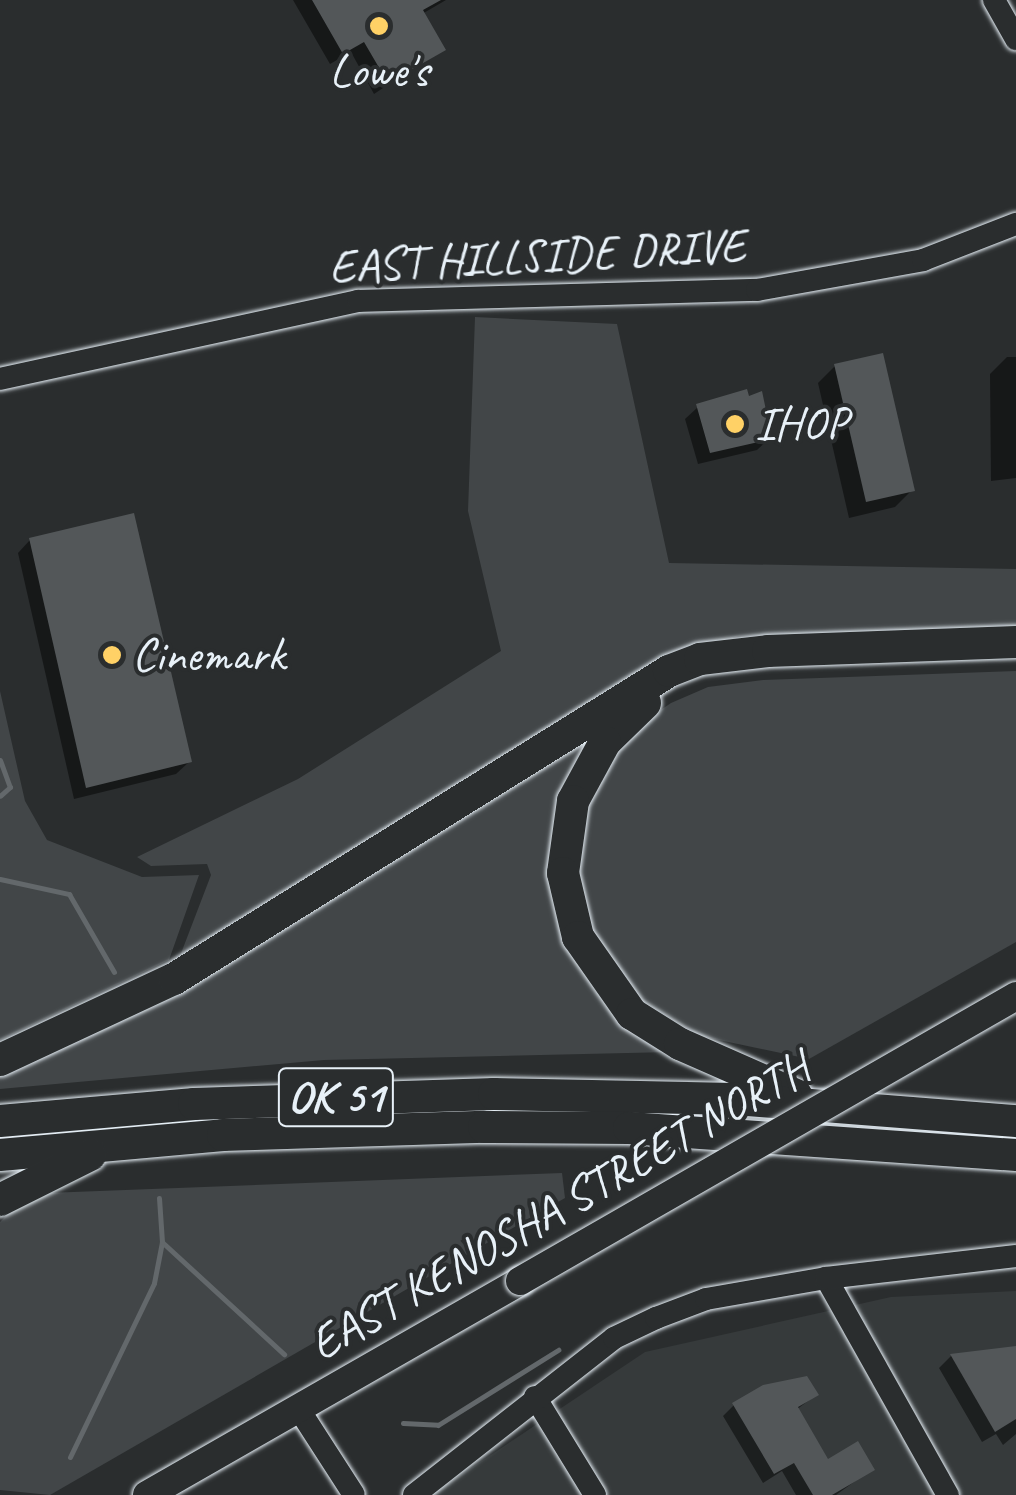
<!DOCTYPE html>
<style>
body{margin:0}
#map{position:relative;width:1016px;height:1495px;overflow:hidden;background:#2a2d2e;font-family:Caveat,sans-serif}
div>[style]{position:absolute}
[style*='--x']{left:calc(var(--x)*1px);top:calc(var(--y)*1px);width:calc(var(--w)*1px);rotate:calc(var(--a)*1deg)}
.built>*{inset:0;background:#363a3b}
.green>*{inset:0;background:#424648}
.shadow>*{inset:0;background:#0007}
.stream>*{height:5px;margin:-2.5px;padding:0 2.5px;transform-origin:2.5px;border-radius:2.5px;background:#63686b}
.building>*{inset:0;background:#535759}
.roads{filter:drop-shadow(0 0 2px #e8f1f8) drop-shadow(0 0 2px #e8f1f8)}
.minor>*{height:22px;margin:-11px;padding:0 11px;transform-origin:11px;border-radius:11px;background:#2a2d2e}
.major>*{height:28px;margin:-14px;padding:0 14px;transform-origin:14px;border-radius:14px;background:#2a2d2e}
.highway>*{height:32px;margin:-16px;padding:0 16px;transform-origin:16px;border-radius:16px;background:#2a2d2e}
.bridges{filter:drop-shadow(0 0 2px #e8f1f8) drop-shadow(0 0 2px #e8f1f8)}
.major-bridge>*{height:28px;margin:-14px;padding:0 14px;transform-origin:14px;border-radius:14px;background:#2a2d2e}
.dots>*{width:28px;height:28px;translate:-50% -50%;box-sizing:border-box;border:5px solid #2a2d2e;border-radius:50%}
span{translate:-50% -50%;white-space:nowrap;text-align:center;line-height:1.15;-webkit-text-stroke:8px #2a2d2e;paint-order:stroke}
.shield-label span{padding:2px 8px;background:#2a2d2e;border:2px solid;border-radius:8px;-webkit-text-stroke-width:0}
.shield-label{font-size:45px;color:#e8f1f8;font-weight:700}
.poi-label{font-size:48px;color:#e8f1f8}
.left{translate:0 -50%;text-align:left}
.street-label{font-size:48px;color:#e8f1f8}
</style>
<div id="map">
<div class="built">
<div style="clip-path:polygon(1016px 1291px,1016px 1495px,431px 1495px,645px 1352px,891px 1297px)"></div>
</div>
<div class="green">
<div style="clip-path:polygon(475px 317px,617px 324px,669px 563px,1016px 569px,1016px 627px,739px 636px,654px 661px,180px 956px,211px 875px,207px 864px,151px 866px,137px 857px,298px 779px,501px 651px,468px 511px)"></div>
<div style="clip-path:polygon(1016px 671px,1016px 942px,809px 1059px,700px 1036px,638px 998px,594px 943px,577px 880px,575px 838px,594px 784px,624px 735px,671px 703px,708px 687px,763px 680px)"></div>
<div style="clip-path:polygon(0 691px,25px 801px,47px 840px,142px 877px,199px 875px,169px 960px,0 1040px)"></div>
<div style="clip-path:polygon(596px 733px,553px 869px,557px 919px,595px 991px,671px 1052px,324px 1060px,0 1089px,0 1067px)"></div>
<div style="clip-path:polygon(562px 1173px,565px 1198px,50px 1495px,0 1490px,0 1222px,11px 1211px,47px 1193px)"></div>
</div>
<div class="shadow">
<div style="clip-path:polygon(293px 0,446px 0,422px 14px,442px 49px,374px 94px,351px 52px,330px 64px)"></div>
<div style="clip-path:polygon(1007px 357px,1016px 357px,1016px 478px,991px 481px,990px 374px)"></div>
<div style="clip-path:polygon(835px 366px,912px 490px,895px 507px,849px 518px,818px 383px)"></div>
<div style="clip-path:polygon(698px 407px,770px 438px,757px 450px,698px 464px,685px 419px)"></div>
<div style="clip-path:polygon(30px 540px,189px 762px,176px 774px,74px 799px,18px 553px)"></div>
<div style="clip-path:polygon(1016px 1348px,1016px 1434px,1003px 1445px,996px 1434px,982px 1442px,939px 1368px,951px 1356px)"></div>
<div style="clip-path:polygon(816px 1395px,796px 1410px,827px 1462px,872px 1469px,836px 1495px,796px 1495px,782px 1471px,763px 1483px,723px 1416px,734px 1405px)"></div>
</div>
<div class="stream">
<div style="--x:0;--y:760;--w:29;--a:70"></div>
<div style="--x:10;--y:787;--w:13;--a:138"></div>
<div style="--x:0;--y:879;--w:71;--a:12.3"></div>
<div style="--x:69;--y:894;--w:90;--a:60"></div>
<div style="--x:162;--y:1242;--w:166;--a:42.6"></div>
<div style="--x:403;--y:1423;--w:35;--a:3"></div>
<div style="--x:438;--y:1425;--w:142;--a:-32"></div>
<div style="--x:70;--y:1457;--w:193;--a:-64.2"></div>
<div style="--x:154;--y:1283;--w:42;--a:-79"></div>
<div style="--x:162;--y:1242;--w:44;--a:-93.9"></div>
</div>
<div class="building">
<div style="clip-path:polygon(312px 0,441px 0,423px 10px,446px 50px,388px 83px,364px 42px,343px 54px)"></div>
<div style="clip-path:polygon(883px 353px,915px 491px,866px 502px,834px 364px)"></div>
<div style="clip-path:polygon(747px 389px,749px 396px,762px 391px,772px 439px,710px 453px,696px 404px)"></div>
<div style="clip-path:polygon(134px 513px,192px 762px,86px 788px,29px 538px)"></div>
<div style="clip-path:polygon(1016px 1346px,1016px 1419px,995px 1432px,950px 1354px)"></div>
<div style="clip-path:polygon(807px 1376px,819px 1395px,798px 1407px,828px 1459px,858px 1441px,875px 1470px,832px 1495px,813px 1495px,794px 1463px,774px 1474px,732px 1403px,763px 1385px)"></div>
</div>
<div class="roads">
<div class="minor">
<div style="--x:994;--y:0;--w:45;--a:60.6"></div>
<div style="--x:0;--y:379;--w:366;--a:-12.3"></div>
<div style="--x:358;--y:301;--w:399;--a:-1.6"></div>
<div style="--x:757;--y:290;--w:169;--a:-10.2"></div>
<div style="--x:923;--y:260;--w:100;--a:-21.2"></div>
<div style="--x:826;--y:1278;--w:249;--a:60.7"></div>
<div style="--x:535;--y:1397;--w:115;--a:58.5"></div>
<div style="--x:298;--y:1408;--w:103;--a:57.2"></div>
<div style="--x:414;--y:1495;--w:254;--a:-38.1"></div>
<div style="--x:614;--y:1338;--w:47;--a:-25.5"></div>
<div style="--x:656;--y:1318;--w:53;--a:-20.8"></div>
<div style="--x:706;--y:1299;--w:122;--a:-9.9"></div>
<div style="--x:826;--y:1278;--w:191;--a:-6.6"></div>
</div>
<div class="major">
<div style="--x:147;--y:1495;--w:430;--a:-29.8"></div>
</div>
<div class="highway">
<div style="--x:645;--y:703;--w:56;--a:135.7"></div>
<div style="--x:605;--y:742;--w:67;--a:118.5"></div>
<div style="--x:573;--y:801;--w:73;--a:97.9"></div>
<div style="--x:563;--y:873;--w:66;--a:76.8"></div>
<div style="--x:578;--y:937;--w:94;--a:55"></div>
<div style="--x:632;--y:1014;--w:57;--a:32"></div>
<div style="--x:680;--y:1044;--w:127;--a:23.7"></div>
<div style="--x:0;--y:1060;--w:192;--a:-25"></div>
<div style="--x:174;--y:979;--w:583;--a:-31.89"></div>
<div style="--x:669;--y:671;--w:33;--a:-21"></div>
<div style="--x:700;--y:659;--w:68;--a:-6.7"></div>
<div style="--x:768;--y:651;--w:248;--a:-2.1"></div>
<div style="--x:0;--y:1121;--w:195;--a:-5"></div>
<div style="--x:194;--y:1104;--w:300;--a:-1.9"></div>
<div style="--x:494;--y:1094;--w:241;--a:1.2"></div>
<div style="--x:735;--y:1099;--w:282;--a:4.5"></div>
<div style="--x:0;--y:1155;--w:224;--a:-5.1"></div>
<div style="--x:223;--y:1135;--w:261;--a:-1.8"></div>
<div style="--x:484;--y:1127;--w:145;--a:0.4"></div>
<div style="--x:629;--y:1128;--w:388;--a:4"></div>
<div style="--x:0;--y:1200;--w:101;--a:-26.6"></div>
</div>
</div>
<div class="bridges">
<div class="major-bridge">
<div style="--x:520;--y:1281;--w:572;--a:-29.88"></div>
</div>
</div>
<div class="dots">
<div style="left:379px;top:26px;background:#ffd166"></div>
<div style="left:735px;top:424px;background:#ffd166"></div>
<div style="left:112px;top:655px;background:#ffd166"></div>
</div>
<div class="shield-label">
<span style="left:336px;top:1097px">OK 51</span>
</div>
<div class="poi-label">
<span style="left:379px;top:71px">Lowe's</span>
<span class="left" style="left:755px;top:424px">IHOP</span>
<span class="left" style="left:132px;top:655px">Cinemark</span>
</div>
<div class="street-label">
<span style="left:537px;top:256px;rotate:-3deg">EAST HILLSIDE DRIVE</span>
<span style="left:559px;top:1206px;rotate:-30deg">EAST KENOSHA STREET NORTH</span>
</div>
</div>
